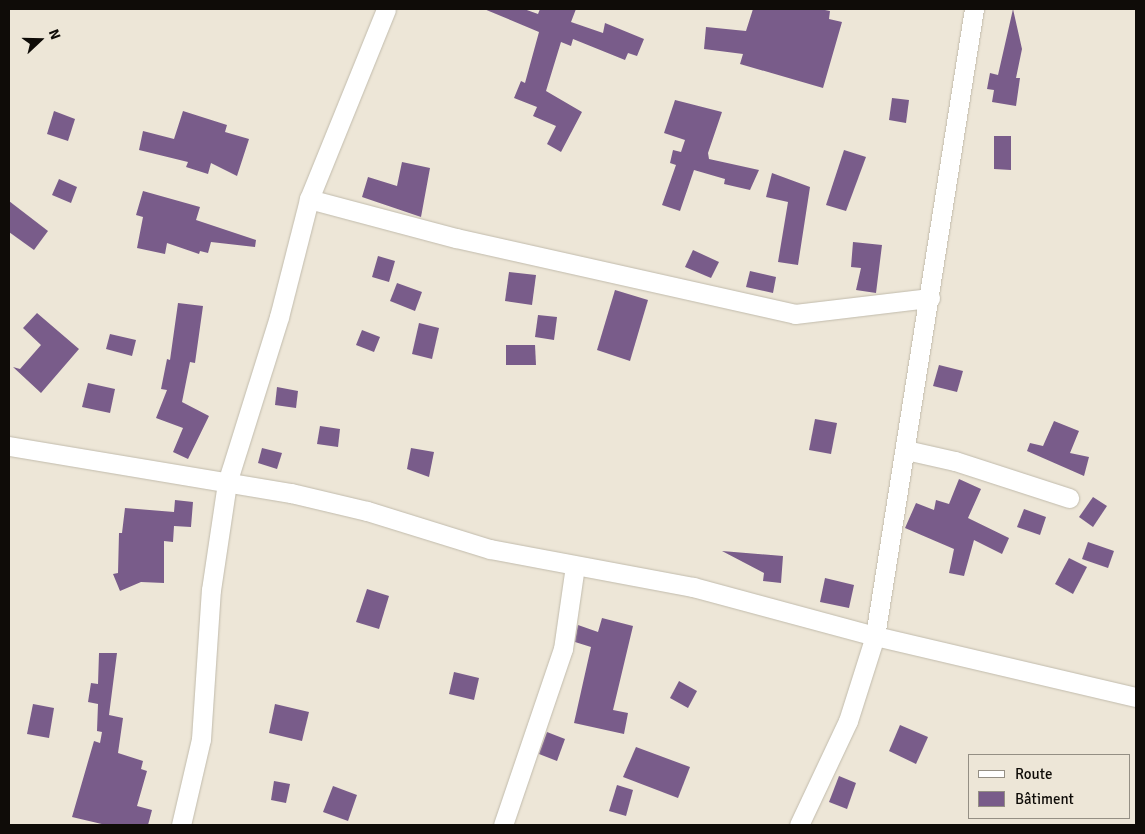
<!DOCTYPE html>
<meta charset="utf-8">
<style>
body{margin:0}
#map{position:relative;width:1145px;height:834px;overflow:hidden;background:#ede6d7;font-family:Signika,sans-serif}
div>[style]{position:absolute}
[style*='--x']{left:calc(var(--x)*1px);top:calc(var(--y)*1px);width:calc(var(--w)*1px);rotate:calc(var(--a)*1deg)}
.building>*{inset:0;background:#795c8a}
.roads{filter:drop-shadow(0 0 1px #c1bbac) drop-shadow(0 0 1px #c1bbac)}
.street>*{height:19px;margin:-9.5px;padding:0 9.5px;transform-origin:9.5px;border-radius:9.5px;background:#fff}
span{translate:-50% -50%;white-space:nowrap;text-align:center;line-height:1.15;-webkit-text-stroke:4px #ede6d7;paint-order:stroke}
.frame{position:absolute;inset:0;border:10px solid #0f0c08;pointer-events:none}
.legend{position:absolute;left:968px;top:754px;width:162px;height:65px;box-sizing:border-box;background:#ede6d7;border:1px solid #948f84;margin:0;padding:6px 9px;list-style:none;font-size:15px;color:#0f0c08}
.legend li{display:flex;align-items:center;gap:10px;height:25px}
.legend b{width:25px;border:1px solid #948f84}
.north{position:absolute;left:15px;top:15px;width:50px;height:50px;-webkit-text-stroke:4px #ede6d7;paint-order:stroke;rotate:69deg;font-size:14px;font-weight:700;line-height:20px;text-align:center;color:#0f0c08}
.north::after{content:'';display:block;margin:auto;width:18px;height:22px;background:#0f0c08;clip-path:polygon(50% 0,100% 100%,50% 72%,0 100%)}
</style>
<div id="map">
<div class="building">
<div style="clip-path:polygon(484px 9px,524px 9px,538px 14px,540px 9px,576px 9px,571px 22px,603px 33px,605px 23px,644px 39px,637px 56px,628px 53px,625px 60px,573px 39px,571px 46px,561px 42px,546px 91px,582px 112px,561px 152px,547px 144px,556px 126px,533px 116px,537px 107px,514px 98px,521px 81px,525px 83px,539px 32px)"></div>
<div style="clip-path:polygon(753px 9px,820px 9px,830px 11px,829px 19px,842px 22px,823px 88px,740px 64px,743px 54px,704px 49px,706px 27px,746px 31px)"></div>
<div style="clip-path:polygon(1013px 9px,1022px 49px,1016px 78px,1020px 78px,1016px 106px,992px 102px,994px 90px,987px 89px,990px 73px,998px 75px)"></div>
<div style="clip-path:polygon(892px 98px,909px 100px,906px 123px,889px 120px)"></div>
<div style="clip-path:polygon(675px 100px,722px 112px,708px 153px,709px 159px,759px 170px,750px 190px,724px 184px,725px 179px,694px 170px,680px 211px,662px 205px,676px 165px,670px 163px,673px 150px,681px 152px,685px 140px,664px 133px)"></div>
<div style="clip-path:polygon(54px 111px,75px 119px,68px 141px,47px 134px)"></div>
<div style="clip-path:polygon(183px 111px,227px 125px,225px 132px,249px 139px,237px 176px,211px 163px,208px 174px,186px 167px,188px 162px,139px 150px,143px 131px,174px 139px)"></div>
<div style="clip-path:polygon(994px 136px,1011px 136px,1011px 170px,994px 169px)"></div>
<div style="clip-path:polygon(844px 150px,866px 157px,846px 211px,826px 205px)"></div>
<div style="clip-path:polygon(402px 162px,430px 168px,421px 217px,362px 197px,368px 177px,397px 186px)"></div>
<div style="clip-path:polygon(772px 173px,810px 187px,798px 265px,778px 262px,788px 202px,766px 197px)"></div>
<div style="clip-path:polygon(59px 179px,77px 187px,71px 203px,52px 195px)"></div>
<div style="clip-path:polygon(143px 191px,200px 207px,196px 220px,256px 240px,255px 247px,211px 242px,208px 253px,200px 251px,199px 254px,167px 243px,165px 254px,137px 248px,143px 217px,136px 215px)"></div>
<div style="clip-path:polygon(9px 201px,48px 231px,34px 250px,9px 232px)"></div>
<div style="clip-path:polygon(853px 242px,882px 245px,876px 293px,856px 290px,861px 268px,851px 267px)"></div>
<div style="clip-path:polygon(693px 250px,719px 262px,711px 278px,685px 267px)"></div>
<div style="clip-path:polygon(378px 256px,395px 261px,389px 282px,372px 277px)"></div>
<div style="clip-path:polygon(750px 271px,776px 277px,773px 293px,746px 287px)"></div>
<div style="clip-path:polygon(509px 272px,536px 275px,532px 305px,505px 301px)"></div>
<div style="clip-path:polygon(397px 283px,422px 292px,415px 311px,390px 301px)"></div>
<div style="clip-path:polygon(615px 290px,648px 300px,630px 361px,597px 350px)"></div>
<div style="clip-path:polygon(178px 303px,203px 306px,195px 363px,190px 362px,182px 402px,209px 416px,188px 459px,173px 452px,183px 428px,156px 418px,167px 390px,161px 389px,167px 359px,170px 360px)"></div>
<div style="clip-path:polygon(37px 313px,79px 349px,41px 393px,13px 367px,20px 369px,41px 345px,23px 328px)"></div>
<div style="clip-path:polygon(538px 315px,557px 317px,554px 340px,535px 337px)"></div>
<div style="clip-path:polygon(419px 323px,439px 328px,432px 359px,412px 354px)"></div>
<div style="clip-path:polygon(362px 330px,380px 337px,374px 352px,356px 345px)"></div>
<div style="clip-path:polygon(110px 334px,136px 340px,132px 356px,106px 349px)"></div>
<div style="clip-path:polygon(506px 345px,535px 345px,536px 365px,506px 365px)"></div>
<div style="clip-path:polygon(939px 365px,963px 371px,957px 392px,933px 386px)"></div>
<div style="clip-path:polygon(88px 383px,115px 389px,110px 413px,82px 407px)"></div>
<div style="clip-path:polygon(277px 387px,298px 391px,296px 408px,275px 405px)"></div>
<div style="clip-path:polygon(815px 419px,837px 423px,831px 454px,809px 450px)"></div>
<div style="clip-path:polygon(1054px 421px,1079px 431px,1070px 453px,1089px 457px,1084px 476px,1027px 451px,1030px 443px,1043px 446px)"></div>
<div style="clip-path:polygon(320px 426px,340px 429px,338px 447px,317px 444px)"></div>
<div style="clip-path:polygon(262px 448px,282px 453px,277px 469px,258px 463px)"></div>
<div style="clip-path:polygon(411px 448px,434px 452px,429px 477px,407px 469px)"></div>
<div style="clip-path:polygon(959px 479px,981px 489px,968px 518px,1009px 538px,1002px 554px,974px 540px,964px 576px,949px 573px,954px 549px,905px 528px,916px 503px,934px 510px,936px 500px,949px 504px)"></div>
<div style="clip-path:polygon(1093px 497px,1107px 506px,1093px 527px,1079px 517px)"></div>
<div style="clip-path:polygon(175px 500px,193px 502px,191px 527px,174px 526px,173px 542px,164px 541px,164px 583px,141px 582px,120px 591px,113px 574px,118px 573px,119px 533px,122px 533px,125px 508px,174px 512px)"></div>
<div style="clip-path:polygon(1024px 509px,1046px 517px,1040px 535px,1017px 527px)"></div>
<div style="clip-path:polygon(1088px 542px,1114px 551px,1108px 568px,1082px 559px)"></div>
<div style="clip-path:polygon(722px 551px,783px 556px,781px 583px,763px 581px,764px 573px)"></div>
<div style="clip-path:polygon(1069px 558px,1087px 567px,1073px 594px,1055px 584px)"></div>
<div style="clip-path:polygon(825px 578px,854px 585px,849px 608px,820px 602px)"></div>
<div style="clip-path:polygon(367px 589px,389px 596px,379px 629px,356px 622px)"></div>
<div style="clip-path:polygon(602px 618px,633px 626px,613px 710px,628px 713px,624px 734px,574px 723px,591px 647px,575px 642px,578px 625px,598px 632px)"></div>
<div style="clip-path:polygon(99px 653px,117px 653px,109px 715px,123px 718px,118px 753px,143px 761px,141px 769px,147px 771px,137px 806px,152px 810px,148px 825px,106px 825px,72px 817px,94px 741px,100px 743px,102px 732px,97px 731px,98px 704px,88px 702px,91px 683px,98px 684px)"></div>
<div style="clip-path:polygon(454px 672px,479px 678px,474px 700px,449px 694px)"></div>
<div style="clip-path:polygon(679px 681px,697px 691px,688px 708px,670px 698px)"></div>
<div style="clip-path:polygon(33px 704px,54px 708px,49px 738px,27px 734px)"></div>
<div style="clip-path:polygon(275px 704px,309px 712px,302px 741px,269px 733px)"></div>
<div style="clip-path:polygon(900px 725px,928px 737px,916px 764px,889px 751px)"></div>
<div style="clip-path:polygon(547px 732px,565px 739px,557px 761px,539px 754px)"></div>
<div style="clip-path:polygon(636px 747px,690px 767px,678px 798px,623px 777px)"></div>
<div style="clip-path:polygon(839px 776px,856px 783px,847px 809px,829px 802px)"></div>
<div style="clip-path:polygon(274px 781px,290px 784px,286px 803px,271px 800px)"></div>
<div style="clip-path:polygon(617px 785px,633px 790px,626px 816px,609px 811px)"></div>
<div style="clip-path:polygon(333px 786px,357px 795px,348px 821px,323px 812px)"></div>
</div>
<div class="roads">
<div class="street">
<div style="--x:309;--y:199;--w:152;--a:14.9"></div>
<div style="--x:456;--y:238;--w:347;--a:12.6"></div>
<div style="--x:795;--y:314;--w:136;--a:-6.8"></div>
<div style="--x:9;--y:446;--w:286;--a:9.5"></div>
<div style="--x:291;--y:493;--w:78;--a:13.3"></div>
<div style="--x:367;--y:511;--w:129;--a:17.2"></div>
<div style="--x:490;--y:549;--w:207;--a:10.6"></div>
<div style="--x:693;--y:587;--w:188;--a:15.1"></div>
<div style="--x:875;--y:636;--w:268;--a:13.2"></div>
<div style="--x:906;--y:450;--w:50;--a:12.7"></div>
<div style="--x:955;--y:461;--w:120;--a:18"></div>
<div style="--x:181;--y:825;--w:88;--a:-76.9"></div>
<div style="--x:201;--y:739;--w:149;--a:-86.2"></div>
<div style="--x:211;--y:590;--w:108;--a:-81.5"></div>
<div style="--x:227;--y:483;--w:174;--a:-72.6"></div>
<div style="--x:279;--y:317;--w:122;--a:-75.7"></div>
<div style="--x:309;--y:199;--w:205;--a:-67.9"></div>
<div style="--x:503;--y:825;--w:186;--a:-71.2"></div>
<div style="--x:563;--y:649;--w:84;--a:-81.8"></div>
<div style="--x:799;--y:825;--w:115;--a:-64.8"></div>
<div style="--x:848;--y:721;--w:89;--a:-72.4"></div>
<div style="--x:875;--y:636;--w:635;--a:-81.03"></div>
</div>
</div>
<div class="frame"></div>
<ul class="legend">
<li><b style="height:6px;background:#fff"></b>Route</li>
<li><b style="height:14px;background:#795c8a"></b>Bâtiment</li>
</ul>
<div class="north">N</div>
</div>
